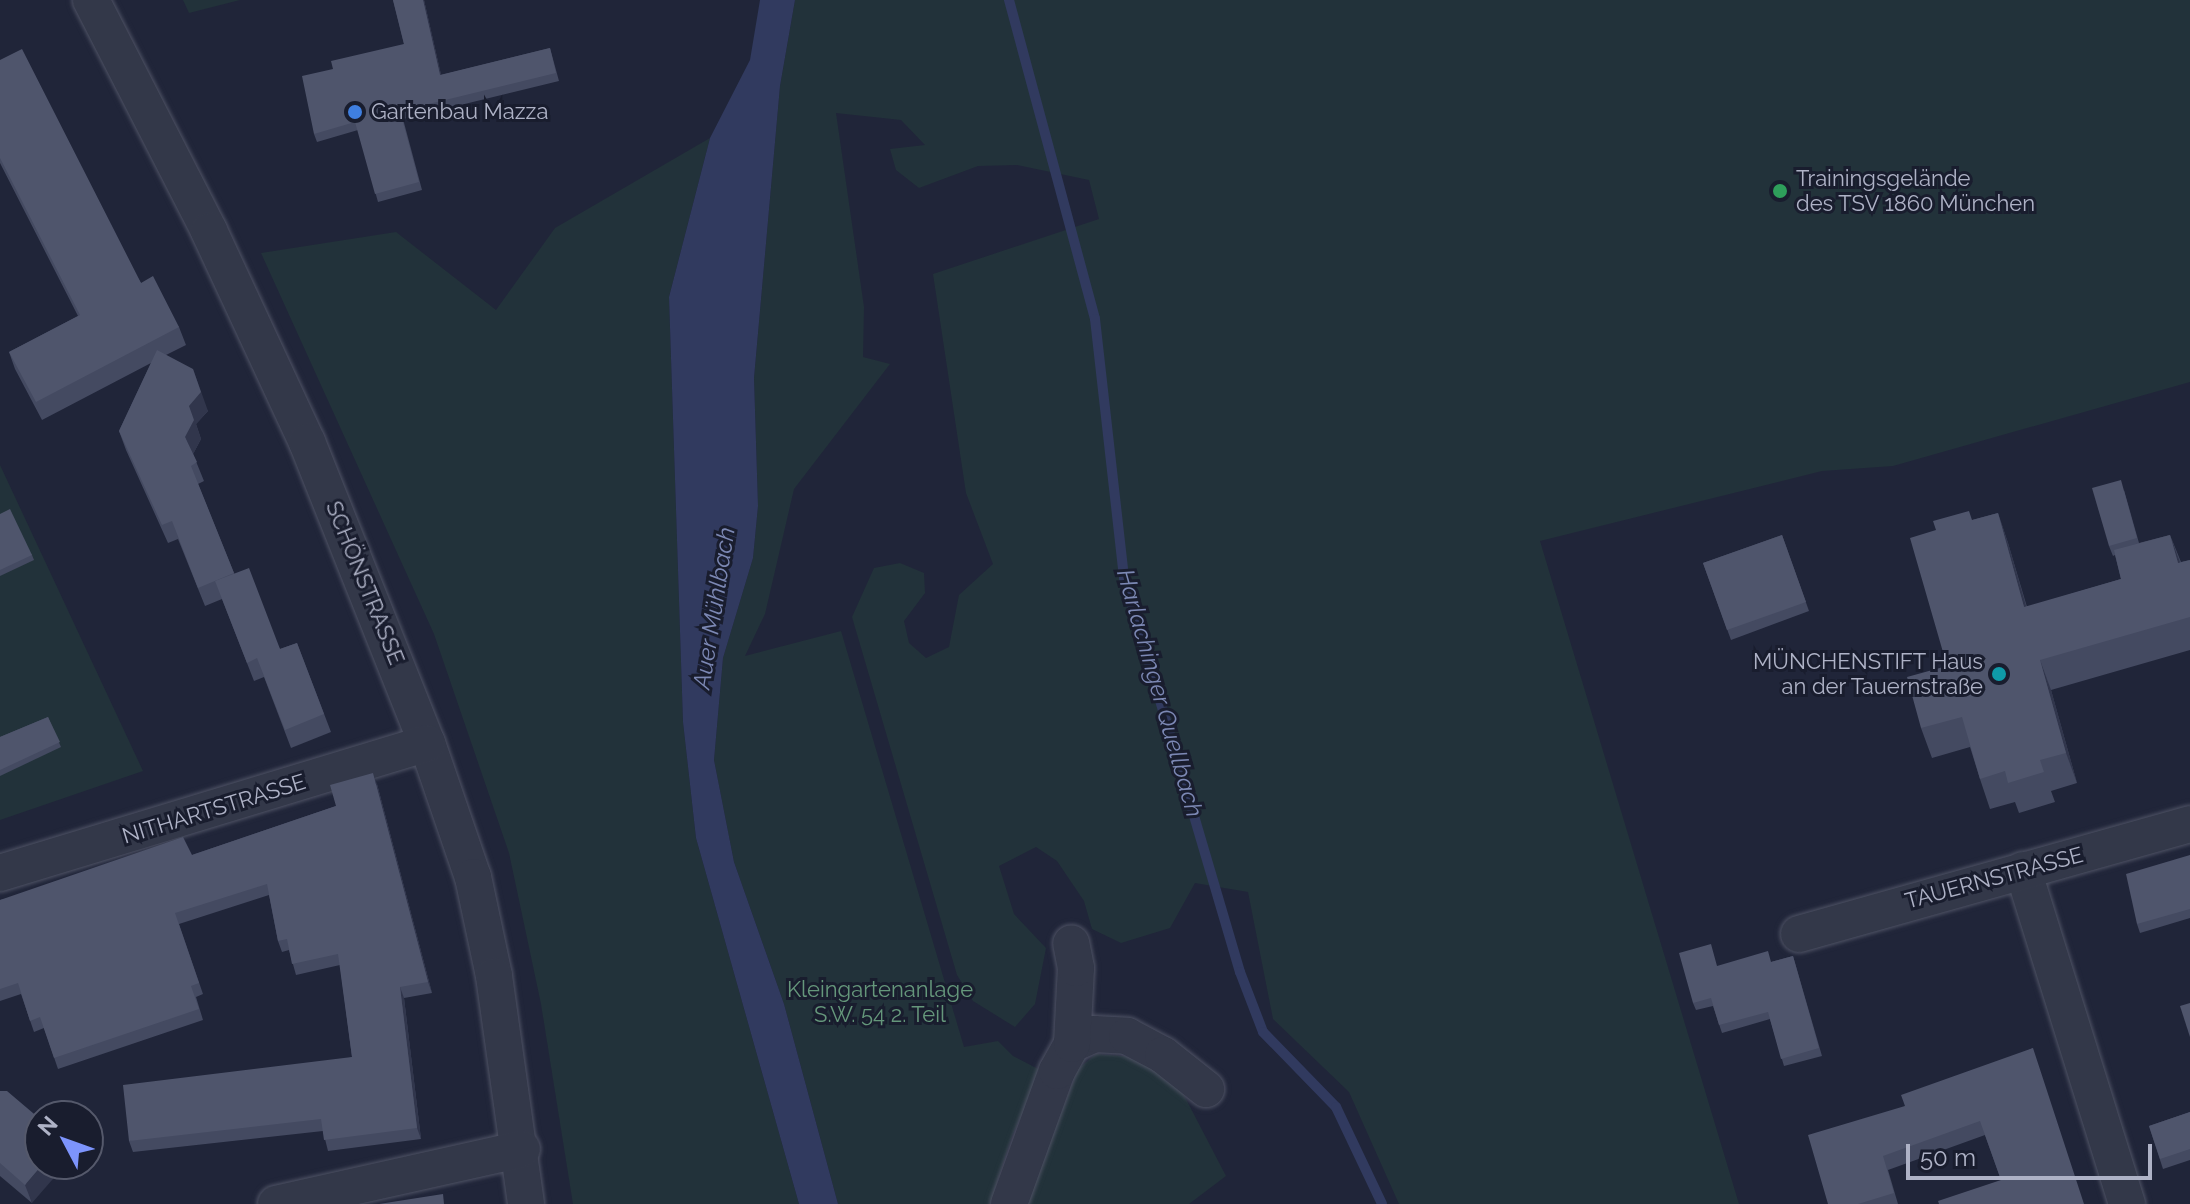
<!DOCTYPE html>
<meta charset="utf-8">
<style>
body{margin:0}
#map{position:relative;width:2190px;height:1204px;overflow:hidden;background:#202539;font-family:Raleway,sans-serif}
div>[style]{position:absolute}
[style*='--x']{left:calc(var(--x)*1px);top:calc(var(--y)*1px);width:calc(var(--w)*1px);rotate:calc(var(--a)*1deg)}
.green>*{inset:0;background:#22323a}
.water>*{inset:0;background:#313a5f}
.stream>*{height:10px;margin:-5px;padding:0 5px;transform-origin:5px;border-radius:5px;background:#313a5f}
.roads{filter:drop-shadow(0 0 2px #4e5264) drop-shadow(0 0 2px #4e5264)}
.minor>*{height:36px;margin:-18px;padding:0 18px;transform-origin:18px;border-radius:18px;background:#333849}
.wall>*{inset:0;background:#444a61}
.shaded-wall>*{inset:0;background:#31364c}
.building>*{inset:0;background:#4f556c}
.dots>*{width:22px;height:22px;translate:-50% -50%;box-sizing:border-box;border:4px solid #191d2e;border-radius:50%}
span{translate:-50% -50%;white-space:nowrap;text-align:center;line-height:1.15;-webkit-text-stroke:6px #191d2e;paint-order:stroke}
.poi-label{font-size:22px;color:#aeb2c6}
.left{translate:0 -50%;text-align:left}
.right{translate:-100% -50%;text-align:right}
.street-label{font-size:22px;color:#aeb2c6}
.park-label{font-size:22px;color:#65977b}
.water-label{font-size:24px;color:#7c88b4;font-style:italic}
.north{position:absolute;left:24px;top:1100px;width:80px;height:80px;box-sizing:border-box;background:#191d2e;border:2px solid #55596b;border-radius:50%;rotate:311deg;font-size:22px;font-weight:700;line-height:32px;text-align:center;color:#aeb2c6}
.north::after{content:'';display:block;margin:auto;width:28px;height:36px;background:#7d94fc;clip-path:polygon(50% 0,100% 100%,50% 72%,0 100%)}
.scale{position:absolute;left:1906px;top:1144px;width:246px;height:36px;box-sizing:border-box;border:4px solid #aeb2c6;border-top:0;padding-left:10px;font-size:24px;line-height:28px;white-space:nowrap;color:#aeb2c6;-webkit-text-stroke:6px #191d2e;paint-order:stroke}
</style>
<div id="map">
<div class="green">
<div style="clip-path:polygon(183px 0,240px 0,189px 13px)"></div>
<div style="clip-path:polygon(795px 0,2190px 0,2190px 382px,1893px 466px,1822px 471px,1540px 541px,1739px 1204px,1399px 1204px,1349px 1092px,1273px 1019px,1248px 892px,1195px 883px,1170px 928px,1121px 943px,1092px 929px,1084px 901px,1057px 861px,1036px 847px,999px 866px,1014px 914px,1046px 948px,1035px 1004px,1015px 1027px,973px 1001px,957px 975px,852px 617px,874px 568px,900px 563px,924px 573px,925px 593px,904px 621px,909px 643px,926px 658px,949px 647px,959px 595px,993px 564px,966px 493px,933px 274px,1099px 219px,1089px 180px,1017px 165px,978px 166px,919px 188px,896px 170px,890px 149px,925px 145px,901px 120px,836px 113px,864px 307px,863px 357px,890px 364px,794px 489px,765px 614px,745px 656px,841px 631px,964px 1047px,998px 1041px,1013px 1056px,1042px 1071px,1012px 1136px,990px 1204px,838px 1204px,784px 1004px,734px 862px,714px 760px,723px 658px,753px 558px,758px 506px,754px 378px,780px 86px)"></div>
<div style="clip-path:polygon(710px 138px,669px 297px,683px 722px,696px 838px,799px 1204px,573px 1204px,541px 1004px,509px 853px,434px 634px,261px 253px,396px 232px,496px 310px,555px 228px)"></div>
<div style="clip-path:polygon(0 465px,143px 771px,0 820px)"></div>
<div style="clip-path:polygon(1096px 1054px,1135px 1057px,1175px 1078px,1226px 1176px,1189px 1204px,1026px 1204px,1078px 1069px)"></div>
</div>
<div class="water">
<div style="clip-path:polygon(760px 0,795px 0,780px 86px,754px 378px,758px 506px,753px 558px,723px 658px,714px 760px,734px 862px,784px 1004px,838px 1204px,799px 1204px,696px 838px,683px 722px,669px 297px,710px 138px,750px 60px)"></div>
</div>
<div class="stream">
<div style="--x:1009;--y:0;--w:330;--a:74.9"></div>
<div style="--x:1095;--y:319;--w:261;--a:83.6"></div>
<div style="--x:1124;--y:578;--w:411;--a:73.6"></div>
<div style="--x:1240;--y:972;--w:64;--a:69"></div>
<div style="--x:1263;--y:1032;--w:105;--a:45.8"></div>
<div style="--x:1336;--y:1107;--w:107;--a:64.6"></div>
</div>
<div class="roads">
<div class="minor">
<div style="--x:91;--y:0;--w:259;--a:62.9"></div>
<div style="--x:209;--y:231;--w:233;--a:65.1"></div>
<div style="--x:307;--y:442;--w:324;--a:68.3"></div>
<div style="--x:427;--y:743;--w:142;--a:71.1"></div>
<div style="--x:473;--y:877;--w:101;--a:78"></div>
<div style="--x:494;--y:976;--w:230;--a:82"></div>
<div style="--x:2023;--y:870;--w:350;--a:72.7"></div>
<div style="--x:0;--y:873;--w:446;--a:-16.9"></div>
<div style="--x:1799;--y:934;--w:406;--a:-15.7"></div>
<div style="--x:1072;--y:1044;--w:24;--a:-24"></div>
<div style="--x:1094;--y:1034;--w:33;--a:3"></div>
<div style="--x:1127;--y:1036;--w:41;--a:27.8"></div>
<div style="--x:1163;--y:1055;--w:55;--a:38.3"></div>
<div style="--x:276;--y:1204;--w:252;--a:-12.6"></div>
<div style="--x:1009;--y:1204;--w:141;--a:-70.2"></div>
<div style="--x:1057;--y:1071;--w:31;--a:-61"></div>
<div style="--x:1072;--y:1044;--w:76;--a:-87"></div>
<div style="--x:1076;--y:968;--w:25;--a:-101"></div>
</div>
</div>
<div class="wall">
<div style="clip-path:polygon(393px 0,424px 0,441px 75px,550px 48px,559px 81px,403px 119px,422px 190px,378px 202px,358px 130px,317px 142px,314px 134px,404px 44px)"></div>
<div style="clip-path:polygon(0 60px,141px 283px,179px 327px,186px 345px,166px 355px,208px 411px,196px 424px,201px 439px,193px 454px,204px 481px,198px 484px,234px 573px,280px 649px,297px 643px,331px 732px,291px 748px,264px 677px,254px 681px,222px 599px,205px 606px,178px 539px,168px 543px,126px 450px,119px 431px,151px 363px,42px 420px,15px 369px,9px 352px,78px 316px,0 163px)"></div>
<div style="clip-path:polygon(2124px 490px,2139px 543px,2170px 535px,2181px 562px,2190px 560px,2190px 650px,2051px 690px,2077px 783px,2051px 791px,2055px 802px,2019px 813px,2015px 802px,1990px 809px,1980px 779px,1970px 747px,1932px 758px,1921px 728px,1947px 666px,1936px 530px,1998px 513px,2008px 543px,2027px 607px,2121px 579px,2115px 555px,2113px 556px,2109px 546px)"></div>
<div style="clip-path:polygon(0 514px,32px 555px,34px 560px,0 576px)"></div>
<div style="clip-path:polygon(1782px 535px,1809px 611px,1731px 640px,1703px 563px)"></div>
<div style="clip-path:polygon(48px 717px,61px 747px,0 776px,0 737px)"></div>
<div style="clip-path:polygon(377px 784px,432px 993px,404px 998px,421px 1139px,328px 1151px,323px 1131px,133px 1152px,129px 1141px,352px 1057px,340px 965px,296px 975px,289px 950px,282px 952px,278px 941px,269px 895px,179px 924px,203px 994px,196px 997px,203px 1020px,58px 1069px,44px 1028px,34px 1032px,21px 994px,0 1001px,0 900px,192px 855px,336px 806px)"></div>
<div style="clip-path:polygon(2190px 855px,2190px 918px,2140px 933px,2137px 924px)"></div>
<div style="clip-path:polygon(1793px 956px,1822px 1056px,1784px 1066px,1770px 1019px,1722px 1033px,1713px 1006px,1696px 1010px,1693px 1003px,1718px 966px,1771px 962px)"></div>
<div style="clip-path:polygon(2033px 1048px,2001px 1180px,1985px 1135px,1888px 1170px,1898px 1204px,1828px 1204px,1905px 1106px)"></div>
<div style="clip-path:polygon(0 1091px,32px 1203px,0 1176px)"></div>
<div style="clip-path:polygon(2190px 1112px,2190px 1160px,2163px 1169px,2149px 1126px)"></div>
</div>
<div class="shaded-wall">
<div style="clip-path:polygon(423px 0,424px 0,443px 83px,440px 75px)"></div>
<div style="clip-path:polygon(193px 369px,208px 411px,196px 424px,201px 439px,192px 456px,185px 437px)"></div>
<div style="clip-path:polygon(1998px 513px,2008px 543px,2035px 637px,2024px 607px)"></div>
<div style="clip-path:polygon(2170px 535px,2181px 565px,2178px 563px)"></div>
<div style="clip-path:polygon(2040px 660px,2051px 690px,2077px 783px,2066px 753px)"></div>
<div style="clip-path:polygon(373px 773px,377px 784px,432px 993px,428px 982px)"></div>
<div style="clip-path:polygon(400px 987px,404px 998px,421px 1139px,417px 1128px)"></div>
<div style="clip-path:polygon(43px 1164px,66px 1164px,32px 1203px,25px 1185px)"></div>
</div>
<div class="building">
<div style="clip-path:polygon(393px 0,423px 0,440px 75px,550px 48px,556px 73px,400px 111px,419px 182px,375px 194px,355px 122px,314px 134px,302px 76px,333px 69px,331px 61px,404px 44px)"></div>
<div style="clip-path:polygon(22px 49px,141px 283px,153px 276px,179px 327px,36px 402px,9px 352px,80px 315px,0 158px,0 60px)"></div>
<div style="clip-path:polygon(157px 350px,193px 369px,201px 392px,189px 406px,194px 420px,185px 437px,197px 462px,191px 466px,234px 573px,198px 588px,172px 521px,162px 525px,119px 431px)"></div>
<div style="clip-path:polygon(2121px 480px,2137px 538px,2109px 546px,2092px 488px)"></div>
<div style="clip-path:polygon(10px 509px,32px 555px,0 570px,0 514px)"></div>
<div style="clip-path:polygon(1969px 511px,1972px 520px,1998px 513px,2024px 607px,2121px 579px,2114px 550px,2170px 535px,2178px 563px,2190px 560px,2190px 617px,2040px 660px,2066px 753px,2040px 760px,2044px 772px,2008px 783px,2005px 771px,1980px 779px,1962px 717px,1921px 728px,1907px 677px,1947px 666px,1910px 538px,1936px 530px,1933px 521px)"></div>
<div style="clip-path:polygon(1782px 535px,1806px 602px,1727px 630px,1703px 563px)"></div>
<div style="clip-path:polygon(249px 568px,280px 649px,297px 643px,324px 714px,285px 730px,257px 658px,247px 663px,215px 581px)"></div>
<div style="clip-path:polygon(48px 717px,60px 742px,0 770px,0 737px)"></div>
<div style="clip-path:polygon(373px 773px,428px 982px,400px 987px,417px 1128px,324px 1140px,321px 1119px,129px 1141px,123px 1085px,352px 1057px,338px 954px,292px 964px,287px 939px,278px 941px,267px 884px,175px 913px,199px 983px,191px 986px,199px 1009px,54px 1058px,40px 1017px,30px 1021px,18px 983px,0 989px,0 900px,183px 837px,192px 855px,336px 806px,330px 785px)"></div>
<div style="clip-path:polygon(2190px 855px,2190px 909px,2137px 924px,2126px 874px)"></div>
<div style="clip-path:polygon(1711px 944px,1717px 966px,1768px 951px,1771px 962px,1793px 956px,1819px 1048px,1781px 1059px,1768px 1012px,1719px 1025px,1711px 998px,1693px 1003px,1679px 953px)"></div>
<div style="clip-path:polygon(2190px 1003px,2190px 1037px,2180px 1006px)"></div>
<div style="clip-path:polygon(2033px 1048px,2084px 1204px,1939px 1204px,1938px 1201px,2001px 1180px,1980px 1121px,1883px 1156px,1894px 1193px,1858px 1204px,1828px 1204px,1808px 1135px,1905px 1106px,1901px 1095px)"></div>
<div style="clip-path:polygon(0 1091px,7px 1091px,40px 1119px,40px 1164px,43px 1164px,25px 1185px,0 1163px)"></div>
<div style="clip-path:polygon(2190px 1112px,2190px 1149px,2160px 1159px,2149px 1126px)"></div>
<div style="clip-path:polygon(443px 1194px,444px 1204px,379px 1204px)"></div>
</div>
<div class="dots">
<div style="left:355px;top:112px;background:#3f7fe0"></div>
<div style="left:1780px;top:191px;background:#2e9e5b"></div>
<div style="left:1999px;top:674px;background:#0f9aa8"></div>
</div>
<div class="poi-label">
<span class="left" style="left:371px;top:112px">Gartenbau Mazza</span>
<span class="left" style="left:1796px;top:191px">Trainingsgelände<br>des TSV 1860 München</span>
<span class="right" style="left:1983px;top:674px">MÜNCHENSTIFT Haus<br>an der Tauernstraße</span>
</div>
<div class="street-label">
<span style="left:365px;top:583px;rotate:68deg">SCHÖNSTRASSE</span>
<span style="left:214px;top:809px;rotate:-17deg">NITHARTSTRASSE</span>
<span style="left:1994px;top:878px;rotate:-15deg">TAUERNSTRASSE</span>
</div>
<div class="park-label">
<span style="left:880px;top:1002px">Kleingartenanlage<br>S.W. 54 2. Teil</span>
</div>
<div class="water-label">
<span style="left:714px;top:608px;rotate:-81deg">Auer Mühlbach</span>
<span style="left:1160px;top:693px;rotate:74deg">Harlachinger Quellbach</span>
</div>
<div class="north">N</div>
<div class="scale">50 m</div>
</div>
